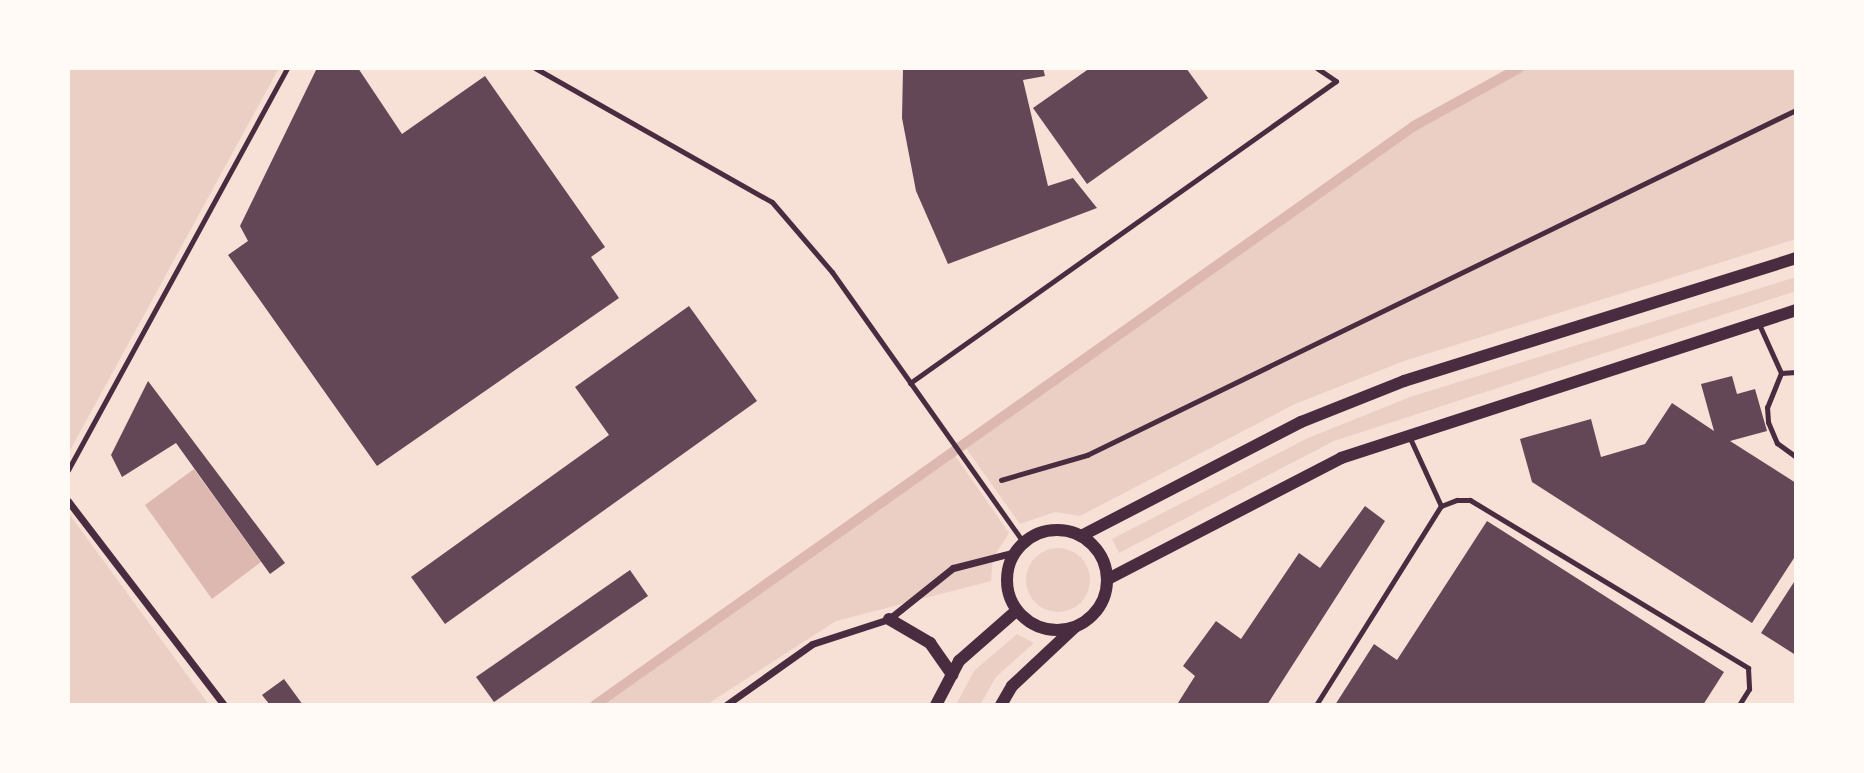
<!DOCTYPE html>
<style>
body{margin:0}
#map{position:relative;width:1864px;height:773px;overflow:hidden;background:#f7e1d7;font-family:"Work Sans",sans-serif}
div>[style]{position:absolute}
[style*='--x']{left:calc(var(--x)*1px);top:calc(var(--y)*1px);width:calc(var(--w)*1px);rotate:calc(var(--a)*1deg)}
.green>*{inset:0;background:#ebcfc5}
.round{border-radius:50%}
.water>*{inset:0;background:#dcb8b0}
.stream>*{height:10px;margin:-5px;padding:0 5px;transform-origin:5px;border-radius:5px;background:#dcb8b0}
.building>*{inset:0;background:#644757}
.path>*{height:4.5px;margin:-2.25px;padding:0 2.25px;transform-origin:2.25px;border-radius:2.25px;background:#4a2c40}
.service>*{height:5px;margin:-2.5px;padding:0 2.5px;transform-origin:2.5px;border-radius:2.5px;background:#4a2c40}
.minor>*{height:7px;margin:-3.5px;padding:0 3.5px;transform-origin:3.5px;border-radius:3.5px;background:#4a2c40}
.tertiary>*{height:12px;margin:-6px;padding:0 6px;transform-origin:6px;border-radius:6px;background:#4a2c40}
.tertiary>.ring{margin:-6px;padding:0;box-sizing:content-box;background:none;border:12px solid #4a2c40;border-radius:50%}
span{translate:-50% -50%;white-space:nowrap;text-align:center;line-height:1.15;-webkit-text-stroke:7px #fffaf5;paint-order:stroke}
.frame{position:absolute;inset:0;border:70px solid #fffaf5;pointer-events:none}
</style>
<div id="map">
<div class="green">
<div style="clip-path:polygon(68px 68px,279px 68px,68px 454px)"></div>
<div style="clip-path:polygon(1519px 68px,1796px 68px,1796px 239px,1404px 361px,1295px 404px,1080px 516px,1055px 512px,1020px 524px,963px 444px,1414px 127px)"></div>
<div style="clip-path:polygon(1796px 277px,1796px 291px,1334px 441px,1119px 553px,1112px 539px,1308px 438px,1410px 397px)"></div>
<div style="clip-path:polygon(952px 451px,1009px 533px,993px 558px,991px 581px,836px 621px,706px 705px,595px 705px)"></div>
<div style="clip-path:polygon(68px 514px,70px 515px,209px 705px,68px 705px)"></div>
<div class="round" style="left:1026px;top:548px;width:64px;height:64px"></div>
<div style="clip-path:polygon(1017px 634px,1034px 643px,996px 677px,980px 705px,956px 705px,974px 671px)"></div>
</div>
<div class="water">
<div style="clip-path:polygon(194px 469px,261px 562px,212px 599px,145px 505px)"></div>
</div>
<div class="stream">
<div style="--x:595;--y:705;--w:1003;--a:-35.26"></div>
<div style="--x:1414;--y:126;--w:120;--a:-28.9"></div>
</div>
<div class="building">
<div style="clip-path:polygon(317px 68px,358px 68px,402px 134px,485px 76px,605px 247px,591px 257px,619px 298px,377px 466px,228px 255px,248px 241px,240px 226px)"></div>
<div style="clip-path:polygon(1043px 68px,1045px 76px,1023px 80px,1048px 186px,1073px 178px,1097px 208px,948px 264px,916px 191px,902px 118px,903px 69px)"></div>
<div style="clip-path:polygon(1090px 68px,1186px 68px,1208px 98px,1087px 184px,1033px 108px)"></div>
<div style="clip-path:polygon(689px 306px,757px 401px,445px 624px,411px 577px,609px 435px,575px 387px)"></div>
<div style="clip-path:polygon(1732px 376px,1737px 394px,1755px 389px,1767px 431px,1730px 441px,1796px 483px,1796px 555px,1752px 623px,1532px 482px,1520px 439px,1591px 419px,1601px 457px,1645px 444px,1672px 403px,1714px 431px,1701px 384px)"></div>
<div style="clip-path:polygon(148px 381px,285px 563px,270px 574px,176px 443px,122px 477px,111px 455px)"></div>
<div style="clip-path:polygon(1365px 506px,1385px 521px,1267px 705px,1178px 703px,1195px 676px,1183px 666px,1216px 621px,1241px 639px,1299px 553px,1320px 568px)"></div>
<div style="clip-path:polygon(1487px 521px,1724px 672px,1703px 705px,1335px 705px,1374px 644px,1397px 660px)"></div>
<div style="clip-path:polygon(630px 570px,648px 596px,494px 702px,476px 677px)"></div>
<div style="clip-path:polygon(1796px 579px,1796px 651px,1794px 654px,1761px 633px)"></div>
<div style="clip-path:polygon(284px 679px,303px 705px,270px 705px,262px 695px)"></div>
</div>
<div class="path">
<div style="--x:1001;--y:480;--w:90;--a:-16.2"></div>
<div style="--x:1087;--y:455;--w:788;--a:-25.95"></div>
</div>
<div class="service">
<div style="--x:535;--y:68;--w:272;--a:29.5"></div>
<div style="--x:772;--y:202;--w:92;--a:49.4"></div>
<div style="--x:832;--y:272;--w:332;--a:54.7"></div>
<div style="--x:1758;--y:322;--w:56;--a:65.7"></div>
<div style="--x:1781;--y:373;--w:37;--a:112"></div>
<div style="--x:1767;--y:407;--w:15;--a:86"></div>
<div style="--x:1768;--y:422;--w:23;--a:67"></div>
<div style="--x:1777;--y:443;--w:24;--a:36"></div>
<div style="--x:1781;--y:373;--w:15;--a:-4"></div>
<div style="--x:910;--y:383;--w:522;--a:-35.33"></div>
<div style="--x:1336;--y:81;--w:23;--a:-146"></div>
<div style="--x:1409;--y:436;--w:77;--a:65.4"></div>
<div style="--x:68;--y:470;--w:458;--a:-61.4"></div>
<div style="--x:1316;--y:705;--w:235;--a:-57.9"></div>
<div style="--x:1441;--y:506;--w:17;--a:-21"></div>
<div style="--x:1457;--y:500;--w:13;--a:0"></div>
<div style="--x:1470;--y:500;--w:325;--a:31.1"></div>
<div style="--x:1748;--y:668;--w:21;--a:87"></div>
<div style="--x:1749;--y:689;--w:19;--a:122"></div>
</div>
<div class="minor">
<div style="--x:68;--y:501;--w:257;--a:52.6"></div>
<div style="--x:726;--y:705;--w:105;--a:-35.3"></div>
<div style="--x:812;--y:644;--w:81;--a:-18"></div>
<div style="--x:889;--y:619;--w:82;--a:-38.6"></div>
<div style="--x:953;--y:568;--w:65;--a:-14.3"></div>
</div>
<div class="tertiary">
<div class="ring" style="left:1007px;top:530px;width:88px;height:88px"></div>
<div style="--x:1081;--y:536;--w:248;--a:-27.4"></div>
<div style="--x:1301;--y:422;--w:111;--a:-21.7"></div>
<div style="--x:1404;--y:381;--w:411;--a:-17.4"></div>
<div style="--x:1108;--y:579;--w:263;--a:-27.4"></div>
<div style="--x:1341;--y:458;--w:478;--a:-18"></div>
<div style="--x:889;--y:619;--w:48;--a:30.3"></div>
<div style="--x:930;--y:643;--w:39;--a:55"></div>
<div style="--x:936;--y:705;--w:50;--a:-62.4"></div>
<div style="--x:959;--y:661;--w:77;--a:-41.3"></div>
<div style="--x:1001;--y:705;--w:22;--a:-60"></div>
<div style="--x:1012;--y:686;--w:86;--a:-43.1"></div>
</div>
<div class="frame"></div>
</div>
